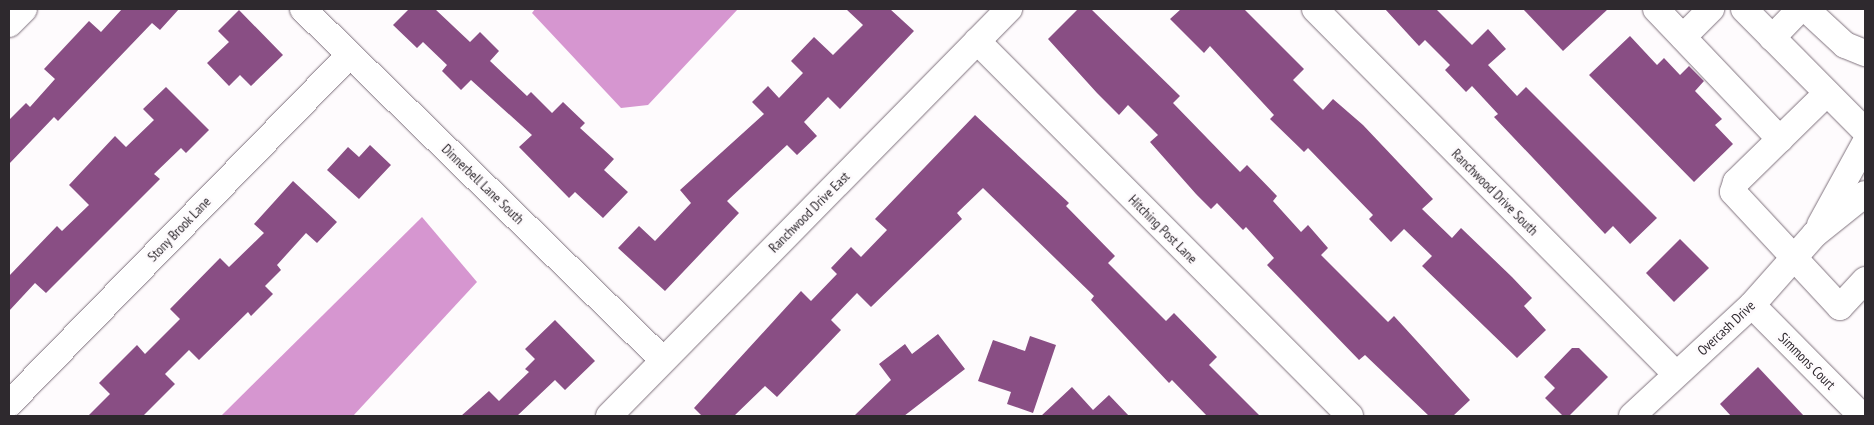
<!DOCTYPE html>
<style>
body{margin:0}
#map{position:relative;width:1874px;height:425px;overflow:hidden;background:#fefbfd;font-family:"PT Sans Narrow",sans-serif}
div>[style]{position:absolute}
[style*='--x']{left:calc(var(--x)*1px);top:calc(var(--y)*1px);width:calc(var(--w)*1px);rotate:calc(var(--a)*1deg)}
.water>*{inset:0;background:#d696d0}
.building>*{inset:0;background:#894e84}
.roads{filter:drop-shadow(0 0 1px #80737e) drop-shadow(0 0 1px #80737e)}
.minor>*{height:26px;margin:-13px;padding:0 13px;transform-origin:13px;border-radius:13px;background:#fff}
span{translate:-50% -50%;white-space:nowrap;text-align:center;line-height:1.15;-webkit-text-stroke:5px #fefbfd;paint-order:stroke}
.street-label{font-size:14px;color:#2e292e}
.frame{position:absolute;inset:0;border:10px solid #2e292e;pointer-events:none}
</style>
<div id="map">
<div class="water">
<div style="clip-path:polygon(535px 9px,738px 9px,648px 105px,621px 108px,532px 13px)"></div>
<div style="clip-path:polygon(422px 217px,477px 282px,353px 416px,221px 416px)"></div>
</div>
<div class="building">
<div style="clip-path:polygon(122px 9px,179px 9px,160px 30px,152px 23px,58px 121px,54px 117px,9px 164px,9px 120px,26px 103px,30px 107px,55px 79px,44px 69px,89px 21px,101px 32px)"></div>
<div style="clip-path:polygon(409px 9px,435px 9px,470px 42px,480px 32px,499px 51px,490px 61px,527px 96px,531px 92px,552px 113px,563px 102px,585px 123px,580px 128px,614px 159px,604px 170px,628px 192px,603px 218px,575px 192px,569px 198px,519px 147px,532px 135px,471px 80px,461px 90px,442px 71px,447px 65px,423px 42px,417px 48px,393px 25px)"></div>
<div style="clip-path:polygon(846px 9px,890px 9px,914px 31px,840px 109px,828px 97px,804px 122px,817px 136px,797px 155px,787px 145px,727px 201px,739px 213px,665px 291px,618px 248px,639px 226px,655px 241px,691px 203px,680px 190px,764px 114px,752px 102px,768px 86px,779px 98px,803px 73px,791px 61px,814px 37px,833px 55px,863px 25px)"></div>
<div style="clip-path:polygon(1078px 9px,1091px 9px,1137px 54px,1180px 96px,1173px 103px,1240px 172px,1247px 165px,1277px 196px,1273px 201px,1301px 232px,1308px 225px,1328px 248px,1321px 255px,1388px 322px,1394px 316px,1425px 350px,1470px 400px,1453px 416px,1429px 416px,1365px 355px,1359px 360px,1267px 265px,1274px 258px,1246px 227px,1243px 230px,1217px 203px,1211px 209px,1196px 194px,1150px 142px,1158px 135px,1128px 105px,1119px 115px,1097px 93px,1048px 39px)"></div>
<div style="clip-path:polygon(1181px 9px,1244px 9px,1304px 69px,1293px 80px,1323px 110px,1333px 99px,1363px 125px,1433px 199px,1422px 209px,1452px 238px,1461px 228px,1512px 277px,1532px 298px,1524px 306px,1546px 330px,1517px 358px,1422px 266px,1432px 256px,1404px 229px,1391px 242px,1369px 219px,1373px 215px,1308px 148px,1304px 152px,1270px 119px,1274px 115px,1210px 46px,1204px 53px,1170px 19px)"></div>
<div style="clip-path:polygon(1385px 9px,1436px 9px,1472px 45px,1488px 29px,1506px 49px,1488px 65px,1517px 96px,1526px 87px,1657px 218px,1630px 244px,1613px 226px,1605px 234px,1494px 117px,1498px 114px,1472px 86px,1466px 92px,1445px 70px,1450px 65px,1425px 40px,1419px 46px)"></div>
<div style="clip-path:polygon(1523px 9px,1608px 9px,1563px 51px)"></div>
<div style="clip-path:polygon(239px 10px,283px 55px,251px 86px,240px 75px,229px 86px,207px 63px,229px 42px,218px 31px)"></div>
<div style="clip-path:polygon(1630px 36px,1657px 65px,1664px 58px,1680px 75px,1689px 66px,1704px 81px,1695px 91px,1722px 119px,1715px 125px,1733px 144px,1694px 182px,1589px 75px)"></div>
<div style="clip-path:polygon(166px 87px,209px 130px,186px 153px,181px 148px,154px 174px,160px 179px,46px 293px,35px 283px,9px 311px,9px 276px,57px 226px,62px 231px,89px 205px,69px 185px,115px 136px,126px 147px,154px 120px,143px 109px)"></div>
<div style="clip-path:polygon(975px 115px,1069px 203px,1066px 206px,1115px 256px,1108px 263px,1166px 321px,1174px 313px,1217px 357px,1209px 365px,1260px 416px,1207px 416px,1172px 380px,1169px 383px,1091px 300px,1094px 296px,983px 188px,957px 213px,962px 219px,871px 307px,857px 293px,831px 320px,841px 330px,777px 397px,765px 386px,734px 416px,702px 416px,694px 408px,801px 291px,811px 301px,837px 274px,831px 268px,851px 247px,861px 257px,887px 230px,875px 219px)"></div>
<div style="clip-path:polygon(370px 145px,391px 165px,359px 199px,327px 170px,348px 147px,359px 157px)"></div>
<div style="clip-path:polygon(293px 181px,337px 222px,317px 243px,306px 233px,277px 265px,281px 270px,265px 286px,273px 294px,251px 316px,248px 312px,199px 360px,189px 350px,165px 374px,175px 384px,143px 416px,88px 416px,110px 394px,99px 383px,137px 345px,145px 354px,180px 319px,170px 309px,220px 258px,229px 267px,264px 233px,254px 224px)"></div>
<div style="clip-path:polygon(1680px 239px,1709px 268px,1674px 302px,1646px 273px)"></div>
<div style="clip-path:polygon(555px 320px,595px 361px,565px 390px,555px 380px,517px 416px,461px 416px,489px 391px,499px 401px,529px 372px,525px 369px,535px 359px,525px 349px)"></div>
<div style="clip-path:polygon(938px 334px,965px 369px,904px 416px,854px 416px,891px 380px,879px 364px,905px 344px,912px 354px)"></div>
<div style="clip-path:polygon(1030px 336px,1056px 345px,1033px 413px,1007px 404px,1011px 392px,978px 381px,993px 340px,1025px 351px)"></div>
<div style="clip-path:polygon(1572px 348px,1579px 348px,1608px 377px,1569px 416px,1563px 416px,1545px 398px,1555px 388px,1544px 377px)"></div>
<div style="clip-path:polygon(1758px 367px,1804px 416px,1731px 416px,1720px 404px)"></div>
<div style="clip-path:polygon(1072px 387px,1093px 410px,1109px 395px,1129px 416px,1041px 416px)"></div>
</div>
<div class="roads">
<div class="minor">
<div style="--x:303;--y:9;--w:503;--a:44.27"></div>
<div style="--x:1315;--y:9;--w:513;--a:45.32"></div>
<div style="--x:1656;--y:9;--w:180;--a:46.4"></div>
<div style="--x:1744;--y:9;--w:172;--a:45.2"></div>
<div style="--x:1806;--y:9;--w:53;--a:42.7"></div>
<div style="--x:1845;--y:45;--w:22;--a:22"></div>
<div style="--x:9;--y:24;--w:21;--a:-45"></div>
<div style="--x:1683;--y:37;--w:40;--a:-45"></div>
<div style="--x:1772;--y:38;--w:40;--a:-46"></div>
<div style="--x:977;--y:41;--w:529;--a:45.15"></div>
<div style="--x:1827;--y:93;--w:127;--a:135.6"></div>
<div style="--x:1736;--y:182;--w:10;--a:107"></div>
<div style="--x:1733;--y:192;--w:157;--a:47.1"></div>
<div style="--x:1840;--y:307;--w:37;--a:-47"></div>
<div style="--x:1820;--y:225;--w:94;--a:-61.2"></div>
<div style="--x:1752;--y:305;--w:156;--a:45.3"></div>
<div style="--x:9;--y:404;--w:488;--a:-45.7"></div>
<div style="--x:609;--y:416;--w:571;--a:-45.5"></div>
<div style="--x:1632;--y:416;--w:163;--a:-42.8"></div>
<div style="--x:1752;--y:305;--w:95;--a:-48.4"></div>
<div style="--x:1815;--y:234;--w:64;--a:-38.7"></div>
</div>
</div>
<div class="street-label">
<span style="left:483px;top:184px;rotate:44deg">Dinnerbell Lane South</span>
<span style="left:1495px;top:192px;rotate:45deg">Ranchwood Drive South</span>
<span style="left:809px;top:212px;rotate:-45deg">Ranchwood Drive East</span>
<span style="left:179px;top:229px;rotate:-46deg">Stony Brook Lane</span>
<span style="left:1163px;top:229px;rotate:45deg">Hitching Post Lane</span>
<span style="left:1726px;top:328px;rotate:-43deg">Overcash Drive</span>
<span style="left:1807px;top:361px;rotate:45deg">Simmons Court</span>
</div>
<div class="frame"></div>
</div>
